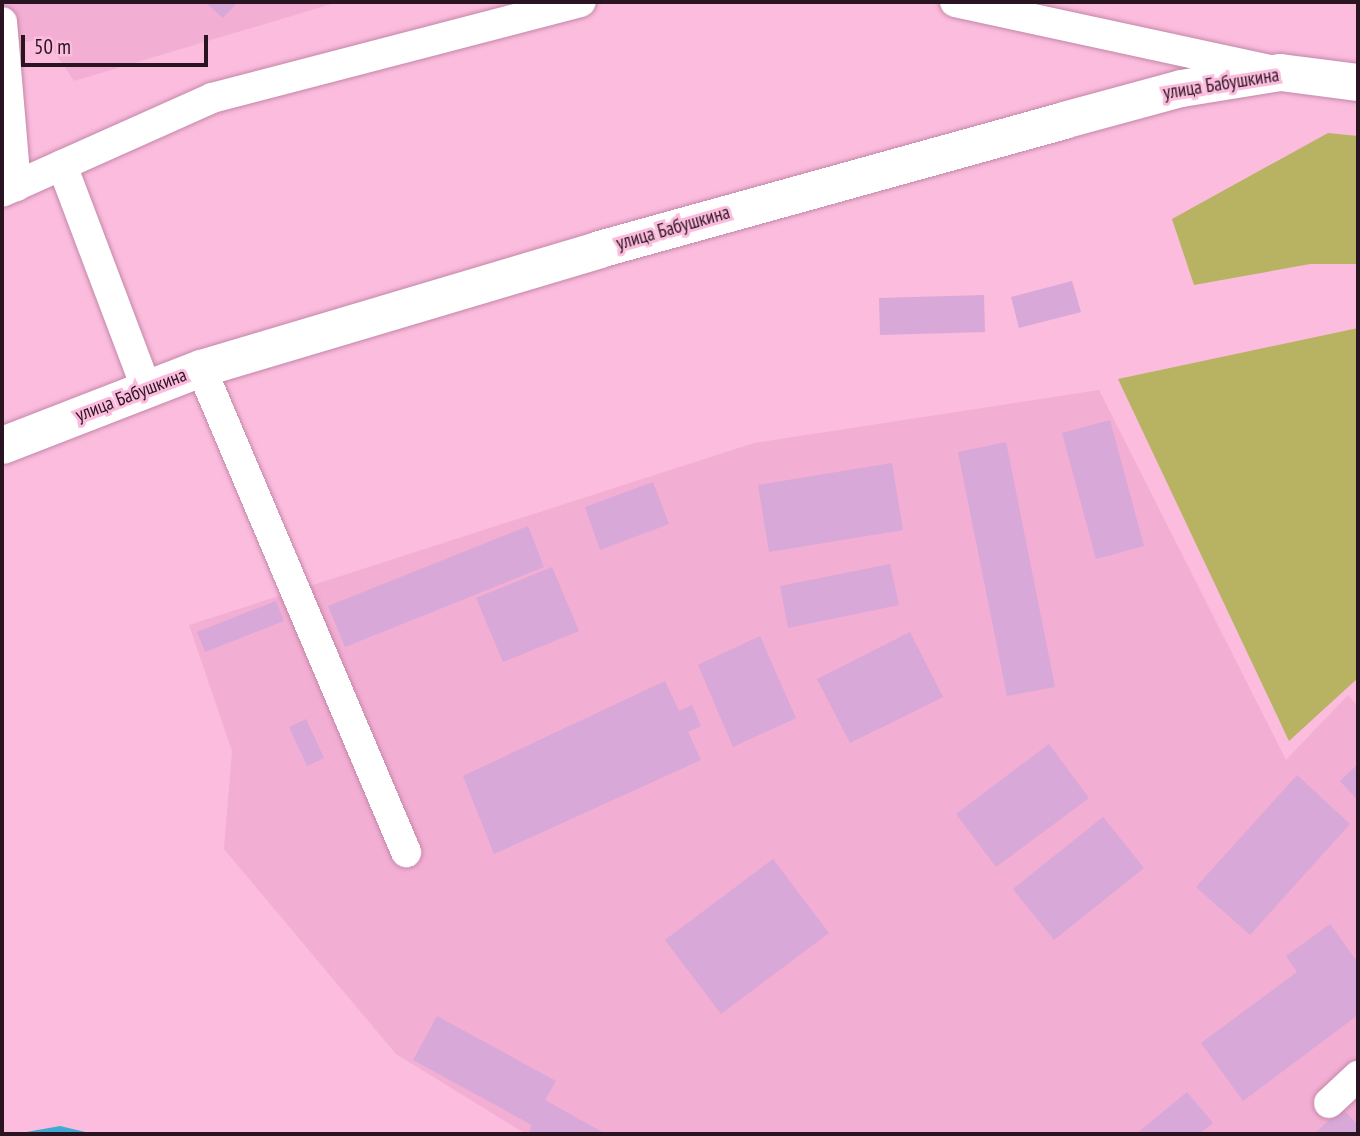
<!DOCTYPE html>
<meta charset="utf-8">
<style>
body{margin:0}
#map{position:relative;width:1360px;height:1136px;overflow:hidden;background:#fbbcdd;font-family:"PT Sans Narrow",sans-serif}
div>[style]{position:absolute}
[style*='--x']{left:calc(var(--x)*1px);top:calc(var(--y)*1px);width:calc(var(--w)*1px);rotate:calc(var(--a)*1deg)}
.built>*{inset:0;background:#f3aed3}
.green>*{inset:0;background:#b7b362}
.water>*{inset:0;background:#40abd2}
.building>*{inset:0;background:#d7a8d8}
.roads{filter:drop-shadow(0 0 2px #c387a7) drop-shadow(0 0 2px #c387a7)}
.minor>*{height:30px;margin:-15px;padding:0 15px;transform-origin:15px;border-radius:15px;background:#fff}
.major>*{height:37px;margin:-18.5px;padding:0 18.5px;transform-origin:18.5px;border-radius:18.5px;background:#fff}
span{translate:-50% -50%;white-space:nowrap;text-align:center;line-height:1.15;-webkit-text-stroke:6px #fbbcdd;paint-order:stroke}
.street-label{font-size:19px;color:#2b1421}
.frame{position:absolute;inset:0;border:4px solid #2b1421;pointer-events:none}
.scale{position:absolute;left:21px;top:35px;width:187px;height:32px;box-sizing:border-box;border:4px solid #2b1421;border-top:0;padding-left:9px;font-size:21px;line-height:24px;white-space:nowrap;color:#2b1421;-webkit-text-stroke:5px #fbbcdd;paint-order:stroke}
</style>
<div id="map">
<div class="built">
<div style="clip-path:polygon(2px 2px,338px 2px,74px 81px,45px 38px,2px 47px)"></div>
<div style="clip-path:polygon(1099px 390px,1286px 760px,1348px 695px,1358px 706px,1358px 1134px,526px 1134px,396px 1054px,224px 849px,232px 751px,189px 625px,754px 443px)"></div>
</div>
<div class="green">
<div style="clip-path:polygon(1328px 133px,1358px 136px,1358px 264px,1310px 264px,1194px 285px,1172px 219px)"></div>
<div style="clip-path:polygon(1358px 328px,1358px 678px,1289px 741px,1118px 379px)"></div>
</div>
<div class="water">
<div style="clip-path:polygon(60px 1126px,94px 1134px,15px 1134px)"></div>
</div>
<div class="building">
<div style="clip-path:polygon(205px 2px,238px 2px,223px 18px)"></div>
<div style="clip-path:polygon(1072px 281px,1081px 312px,1019px 328px,1011px 297px)"></div>
<div style="clip-path:polygon(984px 295px,985px 332px,880px 335px,879px 298px)"></div>
<div style="clip-path:polygon(1110px 420px,1144px 546px,1096px 559px,1062px 433px)"></div>
<div style="clip-path:polygon(1006px 442px,1055px 687px,1007px 696px,958px 452px)"></div>
<div style="clip-path:polygon(892px 463px,903px 530px,769px 552px,758px 485px)"></div>
<div style="clip-path:polygon(653px 482px,669px 524px,600px 550px,585px 507px)"></div>
<div style="clip-path:polygon(528px 526px,544px 567px,345px 647px,328px 606px)"></div>
<div style="clip-path:polygon(890px 564px,899px 605px,788px 628px,780px 586px)"></div>
<div style="clip-path:polygon(552px 567px,579px 631px,503px 662px,476px 598px)"></div>
<div style="clip-path:polygon(276px 601px,284px 621px,205px 652px,197px 632px)"></div>
<div style="clip-path:polygon(910px 632px,943px 697px,850px 743px,817px 679px)"></div>
<div style="clip-path:polygon(760px 636px,796px 718px,733px 747px,698px 665px)"></div>
<div style="clip-path:polygon(665px 681px,679px 711px,692px 705px,701px 726px,688px 732px,701px 760px,494px 854px,463px 776px)"></div>
<div style="clip-path:polygon(306px 719px,324px 758px,307px 766px,289px 727px)"></div>
<div style="clip-path:polygon(1049px 744px,1089px 798px,996px 867px,956px 814px)"></div>
<div style="clip-path:polygon(1358px 764px,1358px 801px,1340px 781px)"></div>
<div style="clip-path:polygon(1297px 775px,1350px 824px,1250px 935px,1196px 887px)"></div>
<div style="clip-path:polygon(1103px 817px,1144px 868px,1054px 940px,1013px 889px)"></div>
<div style="clip-path:polygon(773px 859px,829px 933px,721px 1014px,665px 940px)"></div>
<div style="clip-path:polygon(1330px 924px,1358px 963px,1358px 1015px,1243px 1101px,1201px 1043px,1297px 972px,1286px 956px)"></div>
<div style="clip-path:polygon(437px 1016px,556px 1081px,545px 1100px,606px 1134px,532px 1134px,529px 1132px,532px 1125px,413px 1060px)"></div>
<div style="clip-path:polygon(1187px 1092px,1213px 1123px,1199px 1134px,1136px 1134px)"></div>
<div style="clip-path:polygon(1342px 1108px,1358px 1125px,1358px 1134px,1314px 1134px)"></div>
</div>
<div class="roads">
<div class="minor">
<div style="--x:955;--y:2;--w:321;--a:12.2"></div>
<div style="--x:2;--y:22;--w:165;--a:85.1"></div>
<div style="--x:62;--y:165;--w:241;--a:69.3"></div>
<div style="--x:2;--y:192;--w:230;--a:-24.1"></div>
<div style="--x:212;--y:98;--w:381;--a:-14.6"></div>
<div style="--x:201;--y:368;--w:526;--a:67.04"></div>
<div style="--x:1329;--y:1103;--w:40;--a:-43"></div>
</div>
<div class="major">
<div style="--x:2;--y:445;--w:213;--a:-21.2"></div>
<div style="--x:201;--y:368;--w:415;--a:-16.6"></div>
<div style="--x:599;--y:249;--w:482;--a:-15.5"></div>
<div style="--x:1063;--y:120;--w:122;--a:-15.2"></div>
<div style="--x:1181;--y:88;--w:100;--a:-9.2"></div>
<div style="--x:1280;--y:72;--w:79;--a:7.3"></div>
</div>
</div>
<div class="street-label">
<span style="left:1221px;top:84px;rotate:-9deg">улица Бабушкина</span>
<span style="left:673px;top:228px;rotate:-16deg">улица Бабушкина</span>
<span style="left:131px;top:395px;rotate:-21deg">улица Бабушкина</span>
</div>
<div class="frame"></div>
<div class="scale">50 m</div>
</div>
